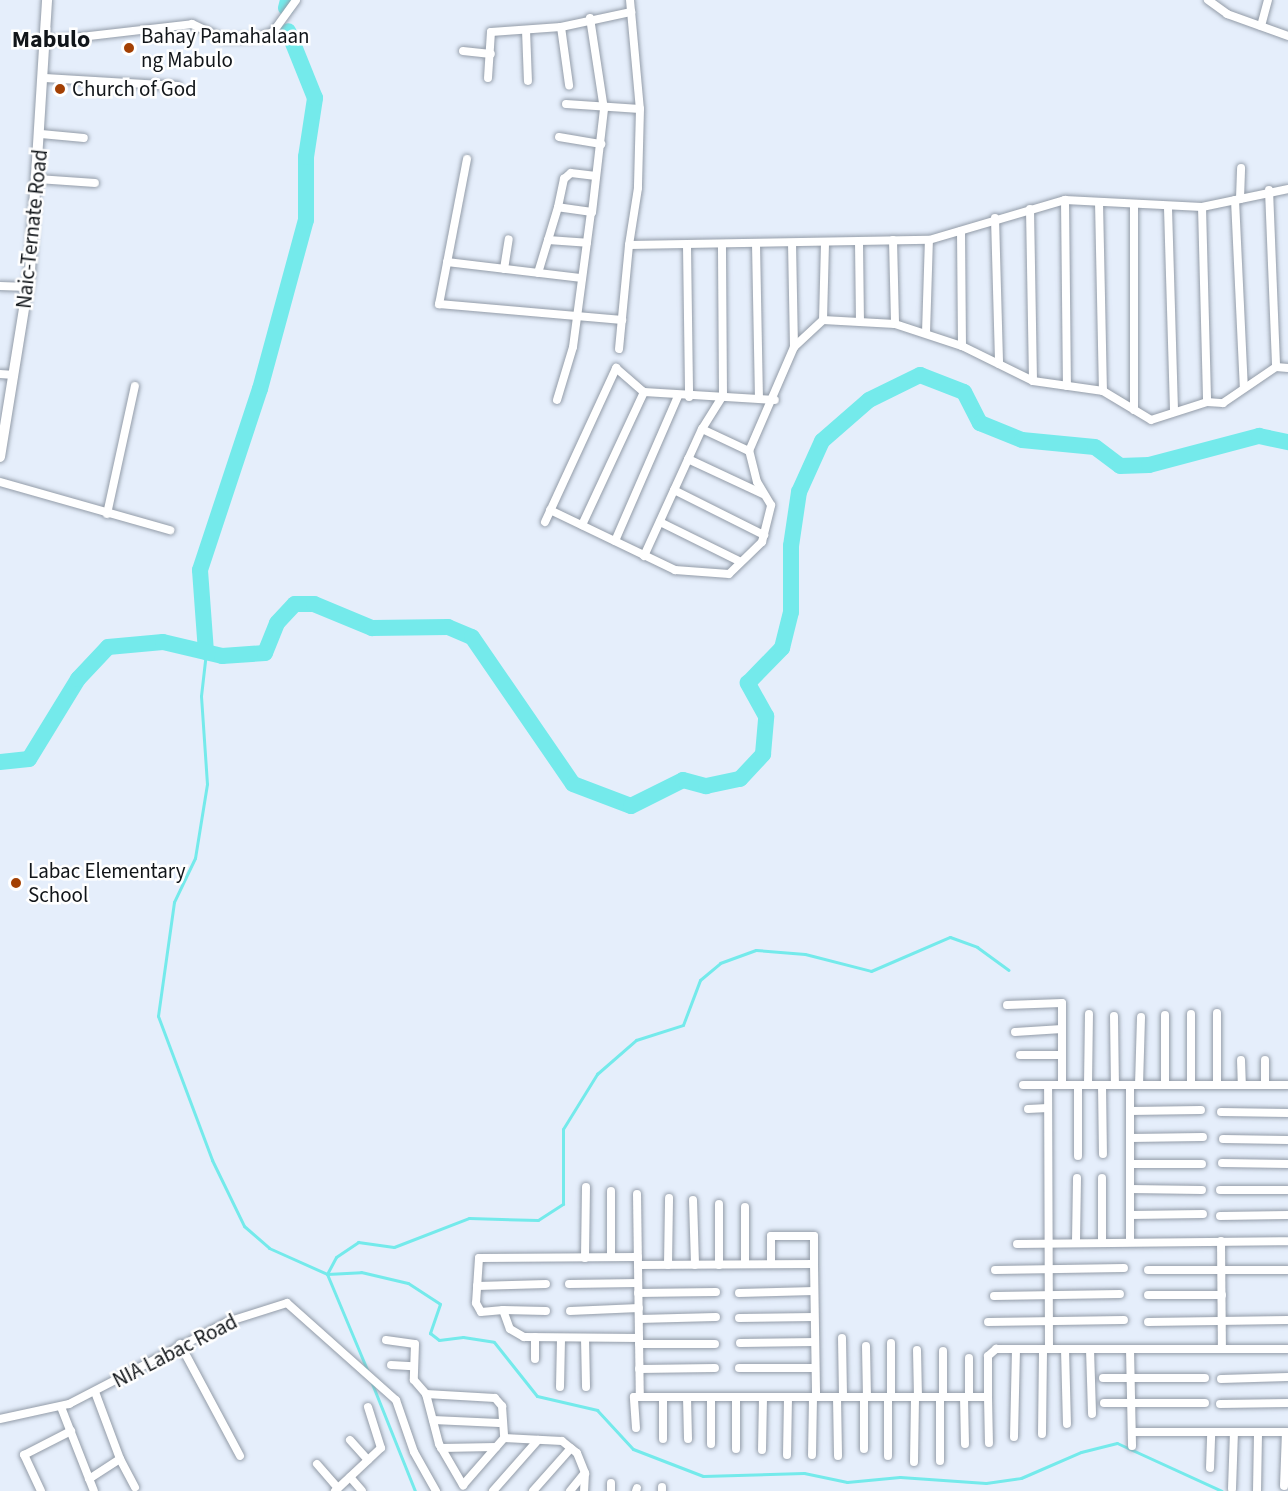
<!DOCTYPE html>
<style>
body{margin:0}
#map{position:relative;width:1288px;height:1491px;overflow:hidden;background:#e5eefb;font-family:"Source Sans 3",sans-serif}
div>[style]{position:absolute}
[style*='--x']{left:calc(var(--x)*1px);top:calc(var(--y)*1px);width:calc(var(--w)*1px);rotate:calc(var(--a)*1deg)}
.stream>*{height:3px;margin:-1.5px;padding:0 1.5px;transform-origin:1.5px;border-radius:1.5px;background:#74eaeb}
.river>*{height:16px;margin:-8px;padding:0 8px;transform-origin:8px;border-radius:8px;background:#74eaeb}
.roads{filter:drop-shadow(0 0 2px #939ca8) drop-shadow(0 0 2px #939ca8)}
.minor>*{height:8px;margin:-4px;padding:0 4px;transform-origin:4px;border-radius:4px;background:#fff}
.secondary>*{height:10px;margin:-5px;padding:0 5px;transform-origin:5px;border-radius:5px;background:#fff}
.dots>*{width:16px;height:16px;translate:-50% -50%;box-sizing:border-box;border:3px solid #fff;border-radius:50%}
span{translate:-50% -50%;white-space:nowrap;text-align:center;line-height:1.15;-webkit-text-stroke:5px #fff;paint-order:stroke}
.poi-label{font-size:21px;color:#111519}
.left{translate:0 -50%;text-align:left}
.street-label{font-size:21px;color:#111519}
.quarter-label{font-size:24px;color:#111519;font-weight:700}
</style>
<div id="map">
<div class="stream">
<div style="--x:206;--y:652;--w:44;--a:96.5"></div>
<div style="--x:201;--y:696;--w:88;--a:86.1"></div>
<div style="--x:207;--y:784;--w:75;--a:99.2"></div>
<div style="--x:195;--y:858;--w:49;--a:115.5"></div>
<div style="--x:174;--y:902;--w:115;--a:98"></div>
<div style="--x:158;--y:1016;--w:154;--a:69.4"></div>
<div style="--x:212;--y:1160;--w:73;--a:64.1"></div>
<div style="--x:244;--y:1226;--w:33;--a:41"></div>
<div style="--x:269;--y:1248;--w:64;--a:24.1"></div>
<div style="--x:327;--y:1274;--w:34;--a:-3"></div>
<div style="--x:361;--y:1272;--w:48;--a:13.2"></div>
<div style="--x:408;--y:1283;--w:38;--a:33"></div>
<div style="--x:440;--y:1304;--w:31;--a:109"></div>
<div style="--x:430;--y:1333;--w:11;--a:38"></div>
<div style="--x:439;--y:1340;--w:24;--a:-7"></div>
<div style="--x:463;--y:1337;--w:31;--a:9"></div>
<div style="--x:494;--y:1342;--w:69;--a:51.5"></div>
<div style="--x:537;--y:1396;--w:62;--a:13.1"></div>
<div style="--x:597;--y:1410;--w:53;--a:47.3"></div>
<div style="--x:633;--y:1449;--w:75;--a:21.1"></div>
<div style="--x:703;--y:1476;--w:101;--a:-1.7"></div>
<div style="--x:804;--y:1473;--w:44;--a:11.8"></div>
<div style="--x:847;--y:1482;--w:53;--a:-5.4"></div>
<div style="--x:900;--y:1477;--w:86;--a:4"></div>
<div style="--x:986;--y:1483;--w:35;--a:-8"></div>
<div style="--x:1021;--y:1478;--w:65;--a:-23.4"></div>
<div style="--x:1081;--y:1452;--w:37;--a:-14"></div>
<div style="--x:1117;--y:1443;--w:115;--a:24.6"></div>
<div style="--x:327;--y:1274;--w:19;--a:-62"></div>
<div style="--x:336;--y:1257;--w:27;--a:-34"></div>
<div style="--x:358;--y:1242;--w:36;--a:8"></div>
<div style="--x:394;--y:1247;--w:80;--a:-21.1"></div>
<div style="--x:469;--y:1218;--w:69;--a:1.7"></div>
<div style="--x:538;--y:1220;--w:30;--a:-33"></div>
<div style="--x:563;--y:1204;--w:75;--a:-90"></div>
<div style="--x:563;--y:1129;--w:65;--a:-58.3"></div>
<div style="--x:597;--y:1074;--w:52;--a:-41.1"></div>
<div style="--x:636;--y:1040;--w:49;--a:-17.7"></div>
<div style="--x:683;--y:1025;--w:48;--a:-69.3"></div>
<div style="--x:700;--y:980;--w:26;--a:-40"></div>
<div style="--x:720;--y:963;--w:38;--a:-20"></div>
<div style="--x:756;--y:950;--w:49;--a:4.7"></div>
<div style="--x:805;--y:954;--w:68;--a:14.4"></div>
<div style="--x:871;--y:971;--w:86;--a:-23.3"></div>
<div style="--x:950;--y:937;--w:29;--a:20"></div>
<div style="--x:977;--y:947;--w:39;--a:36"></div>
<div style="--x:327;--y:1274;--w:106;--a:67.3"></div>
<div style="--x:371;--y:1381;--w:118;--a:68.2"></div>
</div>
<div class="river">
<div style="--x:286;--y:8;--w:8;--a:-76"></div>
<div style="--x:206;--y:652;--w:82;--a:-94.2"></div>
<div style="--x:200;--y:570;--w:191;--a:-71.7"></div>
<div style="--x:260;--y:389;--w:175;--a:-74.8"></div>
<div style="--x:306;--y:220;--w:63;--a:-90"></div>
<div style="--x:306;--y:157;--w:60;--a:-81.3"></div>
<div style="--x:315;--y:98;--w:72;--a:-111.9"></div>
<div style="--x:0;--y:762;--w:29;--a:-6"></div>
<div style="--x:29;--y:759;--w:94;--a:-58.5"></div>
<div style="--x:78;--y:679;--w:44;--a:-46.8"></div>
<div style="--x:108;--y:647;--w:55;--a:-5.2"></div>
<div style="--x:163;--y:642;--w:61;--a:13.3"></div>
<div style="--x:222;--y:656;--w:43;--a:-4"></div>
<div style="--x:265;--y:653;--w:32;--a:-68"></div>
<div style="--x:277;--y:623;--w:26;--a:-47"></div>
<div style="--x:295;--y:604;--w:19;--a:0"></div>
<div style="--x:314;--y:604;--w:63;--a:22.5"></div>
<div style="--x:372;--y:628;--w:76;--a:-0.8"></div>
<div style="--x:448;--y:627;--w:26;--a:23"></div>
<div style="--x:472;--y:637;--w:178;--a:55.5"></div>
<div style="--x:573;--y:784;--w:62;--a:20.8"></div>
<div style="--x:631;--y:806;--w:58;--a:-26.6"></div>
<div style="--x:683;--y:780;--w:24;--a:15"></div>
<div style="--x:706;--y:786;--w:35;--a:-12"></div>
<div style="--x:740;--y:779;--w:34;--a:-47"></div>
<div style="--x:763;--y:754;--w:38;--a:-85"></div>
<div style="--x:766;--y:716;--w:38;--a:-119"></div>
<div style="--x:748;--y:683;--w:49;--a:-45.8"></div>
<div style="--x:782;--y:648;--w:37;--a:-76"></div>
<div style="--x:791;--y:612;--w:66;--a:-90"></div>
<div style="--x:791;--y:546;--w:55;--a:-81.6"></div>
<div style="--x:799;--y:492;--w:56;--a:-65.7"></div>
<div style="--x:822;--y:441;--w:62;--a:-41.1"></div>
<div style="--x:869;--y:400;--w:57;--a:-26.1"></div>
<div style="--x:920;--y:375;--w:47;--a:21.1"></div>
<div style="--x:964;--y:392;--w:35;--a:63"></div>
<div style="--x:980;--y:423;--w:45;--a:22"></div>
<div style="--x:1022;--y:440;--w:73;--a:5.5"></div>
<div style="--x:1095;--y:447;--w:31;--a:37"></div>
<div style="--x:1120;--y:466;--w:29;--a:-2"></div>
<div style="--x:1149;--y:465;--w:114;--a:-14.8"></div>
<div style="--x:1259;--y:436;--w:30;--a:12"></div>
</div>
<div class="roads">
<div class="minor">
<div style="--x:630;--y:0;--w:109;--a:84.8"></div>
<div style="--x:640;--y:109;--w:79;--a:91.5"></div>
<div style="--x:638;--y:188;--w:58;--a:99"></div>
<div style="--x:629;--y:245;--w:300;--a:-1"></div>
<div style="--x:929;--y:240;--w:142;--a:-16.4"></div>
<div style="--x:1065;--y:200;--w:137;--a:2.9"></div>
<div style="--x:1202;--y:207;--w:88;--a:-11.8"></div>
<div style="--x:1208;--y:0;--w:24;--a:36"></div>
<div style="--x:1227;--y:14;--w:65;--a:19.8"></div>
<div style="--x:590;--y:18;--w:92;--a:81.3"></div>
<div style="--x:604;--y:109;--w:104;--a:96.6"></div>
<div style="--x:592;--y:212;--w:34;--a:-172"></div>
<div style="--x:558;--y:207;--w:29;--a:-78"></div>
<div style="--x:564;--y:179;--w:9;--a:-41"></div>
<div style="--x:571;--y:173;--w:25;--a:7"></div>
<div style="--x:1261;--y:26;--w:27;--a:-75"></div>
<div style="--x:561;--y:27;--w:59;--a:82.1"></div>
<div style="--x:526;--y:30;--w:51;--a:87.8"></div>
<div style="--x:46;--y:41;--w:147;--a:-6.6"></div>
<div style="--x:192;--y:24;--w:35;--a:25"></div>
<div style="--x:224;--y:39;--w:32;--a:-2"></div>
<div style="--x:256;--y:38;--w:18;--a:-19"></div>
<div style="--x:273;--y:32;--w:39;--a:-54"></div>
<div style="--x:463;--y:51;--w:28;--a:6"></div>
<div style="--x:45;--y:78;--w:133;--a:3.4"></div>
<div style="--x:488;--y:78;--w:46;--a:-86.3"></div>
<div style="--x:491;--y:32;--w:70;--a:-4.1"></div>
<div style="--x:561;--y:27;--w:72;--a:-12.1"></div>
<div style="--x:566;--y:104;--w:74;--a:3.9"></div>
<div style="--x:41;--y:134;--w:43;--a:5.3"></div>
<div style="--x:559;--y:137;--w:43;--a:9.5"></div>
<div style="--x:467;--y:159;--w:148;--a:100.9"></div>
<div style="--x:439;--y:304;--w:184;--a:5"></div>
<div style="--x:38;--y:179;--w:57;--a:4"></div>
<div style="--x:1269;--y:190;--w:177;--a:87.7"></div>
<div style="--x:1240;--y:199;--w:31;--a:-88"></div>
<div style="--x:1065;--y:200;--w:186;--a:89.4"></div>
<div style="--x:1235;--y:200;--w:188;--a:87.3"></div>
<div style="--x:1099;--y:202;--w:189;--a:88.8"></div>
<div style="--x:1202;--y:207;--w:195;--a:88.5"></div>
<div style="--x:1168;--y:208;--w:203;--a:88.3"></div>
<div style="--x:1030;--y:209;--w:172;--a:89"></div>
<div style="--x:995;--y:218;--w:146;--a:88.4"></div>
<div style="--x:961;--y:231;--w:115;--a:89.5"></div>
<div style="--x:548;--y:240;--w:39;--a:4"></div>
<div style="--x:893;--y:240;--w:84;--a:88.6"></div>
<div style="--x:859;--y:242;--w:78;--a:89.3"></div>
<div style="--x:756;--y:244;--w:153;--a:88.9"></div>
<div style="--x:687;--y:246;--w:151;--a:89.2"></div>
<div style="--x:447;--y:262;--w:136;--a:6.8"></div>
<div style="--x:504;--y:269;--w:30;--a:-81"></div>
<div style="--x:538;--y:273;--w:69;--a:-73.1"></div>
<div style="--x:0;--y:286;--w:28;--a:2"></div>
<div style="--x:823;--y:320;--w:77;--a:-88.5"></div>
<div style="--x:926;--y:333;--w:93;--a:-88.2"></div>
<div style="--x:794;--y:347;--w:40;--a:-43"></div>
<div style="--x:823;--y:320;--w:72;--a:3.2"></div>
<div style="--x:895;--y:324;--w:71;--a:18.2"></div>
<div style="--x:962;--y:346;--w:79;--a:26.2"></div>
<div style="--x:1033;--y:381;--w:71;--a:8.1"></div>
<div style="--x:1103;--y:391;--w:56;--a:31.1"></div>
<div style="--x:1151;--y:420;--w:59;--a:-17.8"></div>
<div style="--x:1207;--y:402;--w:16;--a:4"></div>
<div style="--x:1223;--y:403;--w:64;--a:-34.2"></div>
<div style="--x:1276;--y:367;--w:12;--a:5"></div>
<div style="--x:619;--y:349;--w:104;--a:-84.5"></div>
<div style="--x:0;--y:374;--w:14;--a:4"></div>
<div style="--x:557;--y:400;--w:55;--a:-73.2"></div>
<div style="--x:573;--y:347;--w:136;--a:-82.4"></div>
<div style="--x:1134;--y:410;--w:206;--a:-90"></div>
<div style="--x:702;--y:429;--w:40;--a:-58"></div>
<div style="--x:723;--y:395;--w:151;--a:-90.4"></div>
<div style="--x:688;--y:459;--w:83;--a:25"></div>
<div style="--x:0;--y:482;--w:177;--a:15.8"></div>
<div style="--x:674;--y:490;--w:101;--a:26.6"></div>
<div style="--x:550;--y:510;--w:139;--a:25.6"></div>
<div style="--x:675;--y:570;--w:54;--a:4.2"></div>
<div style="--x:729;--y:574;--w:46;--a:-44.1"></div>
<div style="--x:762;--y:542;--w:38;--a:-76"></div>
<div style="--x:771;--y:505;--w:27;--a:-121"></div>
<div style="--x:757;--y:482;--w:32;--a:-104"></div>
<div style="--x:749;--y:451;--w:113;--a:-66.6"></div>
<div style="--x:794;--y:347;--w:104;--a:-91.1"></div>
<div style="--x:107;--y:514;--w:131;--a:-77.7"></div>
<div style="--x:545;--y:522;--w:170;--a:-65.2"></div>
<div style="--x:616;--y:368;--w:37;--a:41"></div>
<div style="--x:644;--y:392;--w:131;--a:3.5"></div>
<div style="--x:660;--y:522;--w:90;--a:26.3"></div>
<div style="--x:582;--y:525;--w:147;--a:-65"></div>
<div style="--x:615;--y:541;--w:158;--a:-66.5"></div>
<div style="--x:644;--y:556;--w:140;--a:-65.5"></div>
<div style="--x:702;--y:429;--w:52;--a:25.1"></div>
<div style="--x:1007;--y:1005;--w:55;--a:-2.1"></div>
<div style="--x:1062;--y:1003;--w:82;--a:90"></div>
<div style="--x:1191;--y:1014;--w:71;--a:90"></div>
<div style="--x:1114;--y:1016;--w:69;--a:89.2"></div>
<div style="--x:1015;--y:1032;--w:47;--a:-3.7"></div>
<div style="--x:1020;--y:1055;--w:42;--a:0"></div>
<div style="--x:1241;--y:1060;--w:25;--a:88"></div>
<div style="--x:1265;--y:1060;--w:25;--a:90"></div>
<div style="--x:1023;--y:1085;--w:25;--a:0"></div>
<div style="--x:1088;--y:1085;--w:71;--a:-89.2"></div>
<div style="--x:1102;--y:1085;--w:69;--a:89.2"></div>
<div style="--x:1130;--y:1085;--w:156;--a:90"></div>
<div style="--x:1139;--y:1085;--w:68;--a:-88.3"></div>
<div style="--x:1165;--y:1085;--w:70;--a:-90"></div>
<div style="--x:1217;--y:1085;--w:72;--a:-90"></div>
<div style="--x:1028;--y:1109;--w:20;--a:-3"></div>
<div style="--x:1130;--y:1111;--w:71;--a:-0.8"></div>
<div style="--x:1221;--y:1112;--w:67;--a:0.9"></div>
<div style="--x:1130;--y:1138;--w:73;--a:-0.8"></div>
<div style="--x:1223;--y:1139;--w:65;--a:0.9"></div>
<div style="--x:1078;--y:1156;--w:71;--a:-90"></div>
<div style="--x:1222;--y:1163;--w:66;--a:0.9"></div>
<div style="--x:1130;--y:1164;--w:72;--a:0"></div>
<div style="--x:1102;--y:1178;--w:64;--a:90"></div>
<div style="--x:1130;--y:1189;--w:72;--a:0.8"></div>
<div style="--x:1220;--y:1190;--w:68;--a:0"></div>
<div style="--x:637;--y:1194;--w:203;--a:89.2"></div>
<div style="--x:640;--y:1397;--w:348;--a:0"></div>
<div style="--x:988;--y:1397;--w:41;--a:-90"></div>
<div style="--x:988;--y:1356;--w:11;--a:-41"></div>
<div style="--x:996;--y:1349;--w:292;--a:0"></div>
<div style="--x:693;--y:1200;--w:65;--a:88.2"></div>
<div style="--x:719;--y:1204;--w:61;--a:90"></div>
<div style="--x:745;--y:1207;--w:57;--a:90"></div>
<div style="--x:1130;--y:1215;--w:73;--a:-0.8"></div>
<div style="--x:1220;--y:1216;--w:68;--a:-0.8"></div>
<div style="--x:1221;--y:1241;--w:108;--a:89.5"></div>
<div style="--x:1076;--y:1242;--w:64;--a:-89.1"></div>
<div style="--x:1017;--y:1244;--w:271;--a:-0.6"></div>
<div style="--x:611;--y:1257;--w:66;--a:-90"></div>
<div style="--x:638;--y:1257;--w:159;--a:179.6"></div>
<div style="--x:479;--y:1258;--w:45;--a:93.8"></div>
<div style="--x:476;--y:1303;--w:10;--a:61"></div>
<div style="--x:481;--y:1312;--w:22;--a:-5"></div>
<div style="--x:503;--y:1310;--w:20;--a:70"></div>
<div style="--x:510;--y:1329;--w:16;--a:30"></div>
<div style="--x:524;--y:1337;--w:115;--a:0.5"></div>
<div style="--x:585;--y:1258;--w:71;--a:-89.2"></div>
<div style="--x:771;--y:1264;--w:28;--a:-90"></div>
<div style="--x:771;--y:1236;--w:43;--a:0"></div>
<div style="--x:814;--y:1236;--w:28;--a:90"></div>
<div style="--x:638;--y:1265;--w:176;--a:-0.3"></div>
<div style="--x:814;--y:1264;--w:133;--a:89.1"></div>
<div style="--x:668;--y:1265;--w:67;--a:-89.1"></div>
<div style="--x:995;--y:1270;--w:129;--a:-0.9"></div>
<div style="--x:1148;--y:1270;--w:140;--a:0"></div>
<div style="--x:569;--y:1284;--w:69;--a:-0.8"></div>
<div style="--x:477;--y:1286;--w:69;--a:-1.7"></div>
<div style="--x:638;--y:1293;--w:78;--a:-0.7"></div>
<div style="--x:739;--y:1293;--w:75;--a:-1.5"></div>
<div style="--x:1148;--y:1295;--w:74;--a:0"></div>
<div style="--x:994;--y:1296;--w:126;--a:-0.9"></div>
<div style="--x:503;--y:1310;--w:43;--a:1.3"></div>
<div style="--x:570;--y:1311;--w:69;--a:-2.5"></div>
<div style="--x:739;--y:1318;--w:75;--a:-0.8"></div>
<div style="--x:639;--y:1319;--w:77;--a:-1.5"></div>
<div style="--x:988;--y:1322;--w:136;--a:-0.8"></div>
<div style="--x:1148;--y:1322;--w:140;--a:-0.8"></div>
<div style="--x:585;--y:1338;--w:49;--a:88.8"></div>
<div style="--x:842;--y:1338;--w:59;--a:89"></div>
<div style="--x:386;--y:1340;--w:29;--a:8"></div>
<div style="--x:415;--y:1344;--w:36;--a:92"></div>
<div style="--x:414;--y:1380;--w:18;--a:49"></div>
<div style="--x:426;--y:1394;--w:69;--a:3.3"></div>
<div style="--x:495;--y:1398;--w:11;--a:49"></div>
<div style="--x:502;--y:1406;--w:32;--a:86"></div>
<div style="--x:504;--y:1438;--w:58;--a:3"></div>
<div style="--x:562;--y:1441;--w:19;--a:39"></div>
<div style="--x:577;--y:1453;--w:22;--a:68"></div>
<div style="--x:585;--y:1473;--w:18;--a:93"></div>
<div style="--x:740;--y:1343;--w:75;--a:-0.8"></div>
<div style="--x:180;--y:1344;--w:127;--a:61.8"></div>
<div style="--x:639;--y:1344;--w:76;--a:0"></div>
<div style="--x:866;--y:1346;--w:51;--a:88.9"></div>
<div style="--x:1049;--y:1349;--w:264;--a:-90.2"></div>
<div style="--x:1048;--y:1085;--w:240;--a:0"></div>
<div style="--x:1065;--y:1349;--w:75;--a:88.5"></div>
<div style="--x:1090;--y:1349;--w:65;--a:88.2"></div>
<div style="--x:1130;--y:1349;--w:97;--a:88.8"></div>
<div style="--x:917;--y:1350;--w:47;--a:88.8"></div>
<div style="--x:943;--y:1351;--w:46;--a:90"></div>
<div style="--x:969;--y:1358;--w:39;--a:90"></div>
<div style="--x:535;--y:1359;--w:22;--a:-90"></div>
<div style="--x:391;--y:1365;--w:22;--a:3"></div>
<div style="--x:739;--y:1368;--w:76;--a:0"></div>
<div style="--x:639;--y:1369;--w:76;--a:-0.8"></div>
<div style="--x:1103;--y:1378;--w:102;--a:0"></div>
<div style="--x:1221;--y:1379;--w:67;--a:-1.7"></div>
<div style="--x:560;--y:1387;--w:49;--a:-88.8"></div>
<div style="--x:95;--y:1392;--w:72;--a:69.5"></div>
<div style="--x:426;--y:1394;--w:52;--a:75.4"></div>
<div style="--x:439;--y:1444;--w:48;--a:59.7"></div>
<div style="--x:463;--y:1485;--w:62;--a:-48.9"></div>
<div style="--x:663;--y:1397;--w:42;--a:90"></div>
<div style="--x:687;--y:1397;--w:42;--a:88.6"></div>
<div style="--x:736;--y:1397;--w:52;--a:90"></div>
<div style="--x:837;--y:1397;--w:59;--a:89"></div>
<div style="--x:888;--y:1397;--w:59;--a:90"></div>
<div style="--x:891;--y:1397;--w:54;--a:-90"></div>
<div style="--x:940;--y:1397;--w:64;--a:90"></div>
<div style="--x:964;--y:1397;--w:47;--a:88.8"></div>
<div style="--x:988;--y:1397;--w:46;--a:88.8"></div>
<div style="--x:1104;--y:1403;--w:101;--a:0"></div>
<div style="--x:1220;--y:1404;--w:68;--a:-0.8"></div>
<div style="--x:61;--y:1407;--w:90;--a:68.6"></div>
<div style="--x:0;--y:1419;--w:71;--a:-12.3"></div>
<div style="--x:69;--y:1404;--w:178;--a:-27.4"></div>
<div style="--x:227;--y:1322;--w:63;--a:-17.6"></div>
<div style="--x:287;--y:1303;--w:146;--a:41.7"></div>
<div style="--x:396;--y:1400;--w:55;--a:70.9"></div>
<div style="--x:414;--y:1452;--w:45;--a:60.6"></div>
<div style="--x:433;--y:1420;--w:66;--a:2.6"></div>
<div style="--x:636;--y:1428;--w:31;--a:-94"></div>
<div style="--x:634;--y:1397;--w:6;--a:0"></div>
<div style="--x:1132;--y:1432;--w:156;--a:0"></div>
<div style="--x:1042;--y:1434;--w:85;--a:-89.3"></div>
<div style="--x:1014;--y:1437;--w:88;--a:-88.7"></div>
<div style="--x:350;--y:1440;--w:27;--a:48"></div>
<div style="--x:711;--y:1444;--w:47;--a:-90"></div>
<div style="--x:441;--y:1448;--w:55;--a:-1"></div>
<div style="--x:864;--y:1449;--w:52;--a:-90"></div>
<div style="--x:762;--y:1450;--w:53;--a:-88.9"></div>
<div style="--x:787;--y:1455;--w:58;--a:-89"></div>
<div style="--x:812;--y:1455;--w:58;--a:-89"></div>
<div style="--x:914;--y:1462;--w:65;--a:-89.1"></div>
<div style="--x:317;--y:1464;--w:32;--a:49"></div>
<div style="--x:1210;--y:1468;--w:36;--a:-88"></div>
<div style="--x:350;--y:1477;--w:18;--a:49"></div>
<div style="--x:89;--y:1479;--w:37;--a:-33"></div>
<div style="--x:120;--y:1459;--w:32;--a:62"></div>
<div style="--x:1284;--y:1486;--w:54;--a:-87.9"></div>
<div style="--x:1232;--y:1489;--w:57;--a:-88"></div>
<div style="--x:41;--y:1491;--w:40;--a:-115"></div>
<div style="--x:24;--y:1455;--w:53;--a:-27.1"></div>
<div style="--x:335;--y:1491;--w:63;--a:-43.1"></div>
<div style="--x:381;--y:1448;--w:43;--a:-107.6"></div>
<div style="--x:493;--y:1491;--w:68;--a:-48.6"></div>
<div style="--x:533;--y:1491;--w:57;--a:-48.5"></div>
<div style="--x:570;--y:1491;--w:22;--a:-51"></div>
<div style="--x:611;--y:1491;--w:8;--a:-90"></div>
<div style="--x:636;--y:1491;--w:3;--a:-72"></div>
<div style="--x:662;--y:1491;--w:4;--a:-90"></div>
<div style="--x:1257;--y:1491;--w:59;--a:-89"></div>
</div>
<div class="secondary">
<div style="--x:0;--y:457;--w:188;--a:-80.8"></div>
<div style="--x:30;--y:271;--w:272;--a:-86.4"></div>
</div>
</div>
<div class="dots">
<div style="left:129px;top:48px;background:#a34004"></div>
<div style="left:60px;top:89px;background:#a34004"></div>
<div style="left:16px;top:883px;background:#a34004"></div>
</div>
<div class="poi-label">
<span class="left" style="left:141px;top:48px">Bahay Pamahalaan<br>ng Mabulo</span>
<span class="left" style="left:72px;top:89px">Church of God</span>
<span class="left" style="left:28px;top:883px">Labac Elementary<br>School</span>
</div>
<div class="street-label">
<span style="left:32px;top:229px;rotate:-84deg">Naic-Ternate Road</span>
<span style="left:175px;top:1351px;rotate:-27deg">NIA Labac Road</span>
</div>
<div class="quarter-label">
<span style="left:51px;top:40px">Mabulo</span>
</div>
</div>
